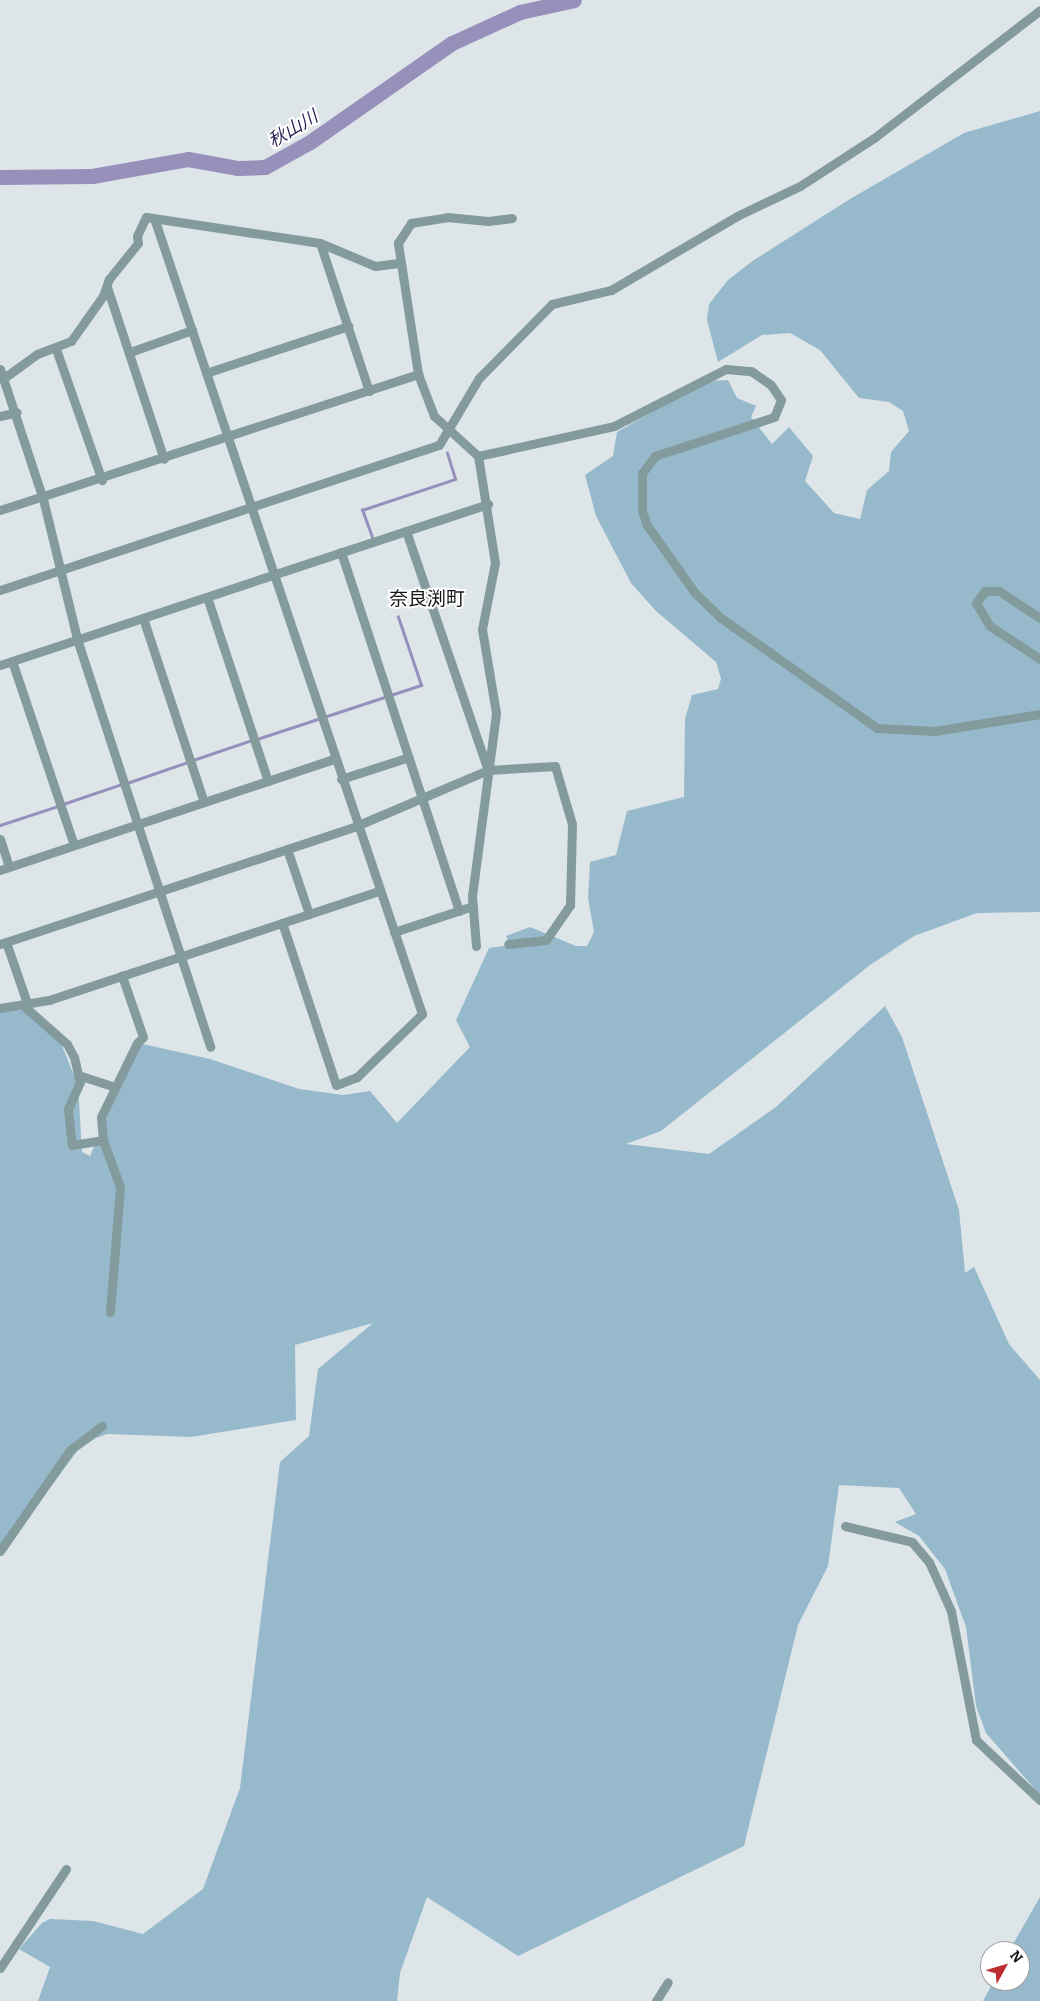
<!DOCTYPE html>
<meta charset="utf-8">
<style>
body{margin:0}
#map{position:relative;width:1040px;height:2001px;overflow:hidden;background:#dde5e9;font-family:Bitter,"Noto Sans JP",serif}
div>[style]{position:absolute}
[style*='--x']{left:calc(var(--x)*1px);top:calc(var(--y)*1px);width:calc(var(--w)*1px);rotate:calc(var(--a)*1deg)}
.green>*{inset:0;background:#97b9cc}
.stream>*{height:2.5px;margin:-1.25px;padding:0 1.25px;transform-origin:1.25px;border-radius:1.25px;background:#9790ba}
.river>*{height:15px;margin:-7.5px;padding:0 7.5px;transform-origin:7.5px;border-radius:7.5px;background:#9790ba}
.minor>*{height:9px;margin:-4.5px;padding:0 4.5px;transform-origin:4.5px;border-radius:4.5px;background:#839b9d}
span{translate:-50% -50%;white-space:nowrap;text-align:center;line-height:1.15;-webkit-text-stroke:4px #fff;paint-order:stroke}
.water-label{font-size:18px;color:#2d1e53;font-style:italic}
.quarter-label{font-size:19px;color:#131517}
.north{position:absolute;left:980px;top:1941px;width:50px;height:50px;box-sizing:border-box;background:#fff;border:1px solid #a1a1a2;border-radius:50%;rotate:51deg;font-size:14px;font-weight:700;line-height:20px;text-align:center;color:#131517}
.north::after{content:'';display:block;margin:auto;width:18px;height:22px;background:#bc2c31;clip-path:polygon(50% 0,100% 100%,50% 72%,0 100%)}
</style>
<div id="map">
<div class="green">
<div style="clip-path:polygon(1040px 111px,1040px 912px,977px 913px,914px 936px,870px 965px,661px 1131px,626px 1144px,709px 1154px,776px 1107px,885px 1006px,902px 1037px,959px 1210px,965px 1273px,974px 1267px,1009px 1344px,1040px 1380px,1040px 1795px,986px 1733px,976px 1706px,966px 1627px,945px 1569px,919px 1536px,895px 1522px,916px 1514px,899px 1488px,839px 1485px,828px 1566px,798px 1625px,744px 1846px,518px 1956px,427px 1897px,400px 1973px,397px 2001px,38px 2001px,50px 1967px,19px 1949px,42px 1923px,50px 1919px,93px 1921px,143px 1934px,203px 1889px,240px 1788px,280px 1462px,309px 1436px,318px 1369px,373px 1323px,295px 1345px,296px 1420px,191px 1437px,107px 1434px,96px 1438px,78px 1450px,0 1555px,0 1010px,34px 1009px,58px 1036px,78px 1085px,82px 1152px,90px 1156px,138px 1043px,210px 1059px,299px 1089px,343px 1095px,370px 1091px,397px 1123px,470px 1047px,456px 1020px,489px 948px,510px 945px,506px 936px,530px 927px,576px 946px,587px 946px,594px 932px,588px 898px,590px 862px,616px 855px,627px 811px,684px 797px,685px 719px,692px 695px,718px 689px,721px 679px,716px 662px,656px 611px,631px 583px,596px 516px,585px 475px,613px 456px,617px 432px,707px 381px,728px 380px,737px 398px,756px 406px,751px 417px,772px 444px,789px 427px,813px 456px,805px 481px,834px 513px,860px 519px,867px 490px,889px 471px,891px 452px,909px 431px,903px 411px,889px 402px,859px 398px,820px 350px,790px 333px,762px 335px,718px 362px,707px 320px,709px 304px,728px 280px,754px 260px,850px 199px,964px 133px)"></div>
<div style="clip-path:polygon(1040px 1897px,1040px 2001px,983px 2001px,994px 1981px,1020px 1981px,1020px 1951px,1009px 1951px)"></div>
</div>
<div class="stream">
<div style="--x:372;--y:537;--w:29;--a:-110"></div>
<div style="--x:362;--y:510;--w:98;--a:-18.4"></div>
<div style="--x:455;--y:479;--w:27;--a:-107"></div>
<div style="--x:257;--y:739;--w:173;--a:-18.2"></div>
<div style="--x:421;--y:685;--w:72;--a:-108.7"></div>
<div style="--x:193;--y:760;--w:62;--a:-18.7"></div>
<div style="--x:127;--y:783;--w:65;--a:-19"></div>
<div style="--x:63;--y:804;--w:62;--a:-18.7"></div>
<div style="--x:0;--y:825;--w:61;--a:-18.1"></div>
</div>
<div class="river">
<div style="--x:0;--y:177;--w:92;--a:-0.6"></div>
<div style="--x:92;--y:176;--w:97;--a:-10"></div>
<div style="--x:188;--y:159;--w:51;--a:10.2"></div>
<div style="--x:238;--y:168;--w:27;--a:-2"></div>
<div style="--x:265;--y:167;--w:51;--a:-29.1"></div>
<div style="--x:310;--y:142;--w:173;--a:-34.9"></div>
<div style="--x:452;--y:43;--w:75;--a:-24.5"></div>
<div style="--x:520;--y:12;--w:55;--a:-12.5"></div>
</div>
<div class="minor">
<div style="--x:154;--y:218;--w:840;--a:71.39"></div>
<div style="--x:422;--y:1014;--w:91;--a:135.9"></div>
<div style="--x:357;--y:1077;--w:22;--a:159"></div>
<div style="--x:336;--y:1085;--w:171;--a:-108.4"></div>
<div style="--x:320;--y:243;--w:156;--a:71.7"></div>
<div style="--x:107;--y:287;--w:181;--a:71.7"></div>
<div style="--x:56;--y:349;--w:139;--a:70.7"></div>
<div style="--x:130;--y:352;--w:66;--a:-19.5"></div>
<div style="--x:0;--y:369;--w:137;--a:71.7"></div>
<div style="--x:43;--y:499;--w:144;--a:76.3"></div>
<div style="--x:77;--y:639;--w:429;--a:71.9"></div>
<div style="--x:206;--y:373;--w:150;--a:-18.3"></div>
<div style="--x:4;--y:378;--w:41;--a:-36"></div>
<div style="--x:37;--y:354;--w:36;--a:-21"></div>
<div style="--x:71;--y:341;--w:55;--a:-54.6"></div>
<div style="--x:103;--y:296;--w:18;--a:-71"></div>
<div style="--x:109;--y:279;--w:46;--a:-51.1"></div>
<div style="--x:138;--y:243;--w:7;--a:-98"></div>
<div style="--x:137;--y:236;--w:21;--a:-65"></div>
<div style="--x:146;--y:217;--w:176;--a:8.5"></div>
<div style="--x:320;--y:243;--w:60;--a:22.7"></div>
<div style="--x:375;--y:266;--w:24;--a:-7"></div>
<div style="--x:0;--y:416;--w:17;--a:-13"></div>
<div style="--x:478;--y:456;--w:139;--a:-12.4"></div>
<div style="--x:614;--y:426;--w:126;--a:-27"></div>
<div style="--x:726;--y:369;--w:25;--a:5"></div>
<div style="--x:751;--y:371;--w:24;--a:35"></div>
<div style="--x:771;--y:385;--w:18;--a:56"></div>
<div style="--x:781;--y:400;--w:18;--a:112"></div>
<div style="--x:774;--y:417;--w:125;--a:161.9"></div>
<div style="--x:655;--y:456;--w:21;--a:127"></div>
<div style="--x:642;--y:473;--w:37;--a:90"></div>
<div style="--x:642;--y:510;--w:16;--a:72"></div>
<div style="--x:647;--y:525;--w:83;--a:54.8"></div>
<div style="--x:695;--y:593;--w:36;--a:44"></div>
<div style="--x:721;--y:618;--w:191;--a:35.2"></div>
<div style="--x:877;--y:728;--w:58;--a:3"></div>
<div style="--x:935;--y:731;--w:106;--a:-9.2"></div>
<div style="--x:0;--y:510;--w:440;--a:-18"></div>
<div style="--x:406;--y:531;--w:253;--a:71.1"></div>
<div style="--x:341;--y:552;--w:378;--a:71.8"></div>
<div style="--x:0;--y:590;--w:462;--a:-18.3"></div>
<div style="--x:439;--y:445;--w:78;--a:-59.2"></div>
<div style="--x:479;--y:378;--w:104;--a:-45.4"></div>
<div style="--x:552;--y:304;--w:61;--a:-13.3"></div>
<div style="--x:611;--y:290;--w:146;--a:-30.4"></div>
<div style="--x:737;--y:216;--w:70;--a:-25.5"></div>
<div style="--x:800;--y:186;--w:88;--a:-33"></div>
<div style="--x:874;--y:138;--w:210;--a:-37.6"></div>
<div style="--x:207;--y:597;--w:194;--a:71.7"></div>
<div style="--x:143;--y:618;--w:194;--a:71.7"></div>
<div style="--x:1040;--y:618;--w:49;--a:-146.6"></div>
<div style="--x:999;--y:591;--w:14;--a:180"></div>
<div style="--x:985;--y:591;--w:15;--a:127"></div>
<div style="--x:976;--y:603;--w:27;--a:59"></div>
<div style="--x:990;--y:626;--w:60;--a:33.4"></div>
<div style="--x:12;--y:661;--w:194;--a:71.4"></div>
<div style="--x:0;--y:665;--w:514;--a:-18.26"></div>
<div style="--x:341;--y:779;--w:71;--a:-17.9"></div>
<div style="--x:0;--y:839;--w:28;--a:72"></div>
<div style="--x:287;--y:849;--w:69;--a:71.3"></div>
<div style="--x:0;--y:870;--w:352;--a:-18.4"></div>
<div style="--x:394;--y:932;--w:83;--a:-18.2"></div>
<div style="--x:6;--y:942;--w:68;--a:71"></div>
<div style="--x:0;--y:944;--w:375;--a:-18.3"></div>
<div style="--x:356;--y:826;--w:143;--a:-23"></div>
<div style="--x:488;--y:770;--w:67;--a:-3.4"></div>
<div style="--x:555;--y:766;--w:60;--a:73.7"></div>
<div style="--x:572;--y:824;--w:81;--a:91.4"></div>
<div style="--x:570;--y:905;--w:42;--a:124.4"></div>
<div style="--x:546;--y:940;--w:38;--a:174"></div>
<div style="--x:476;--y:946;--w:50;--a:-94.6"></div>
<div style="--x:472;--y:896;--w:185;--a:-82.5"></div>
<div style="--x:496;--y:713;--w:85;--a:-99.5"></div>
<div style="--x:482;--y:629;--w:67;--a:-78.9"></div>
<div style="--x:495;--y:563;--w:108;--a:-99"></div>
<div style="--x:478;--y:456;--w:59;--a:-137.7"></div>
<div style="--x:434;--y:416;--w:45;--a:-110.9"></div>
<div style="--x:418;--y:374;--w:133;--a:-98.7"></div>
<div style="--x:398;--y:243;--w:24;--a:-57"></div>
<div style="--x:411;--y:223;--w:36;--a:-9"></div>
<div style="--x:447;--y:217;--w:41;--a:5.6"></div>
<div style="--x:488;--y:221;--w:24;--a:-7"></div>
<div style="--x:25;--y:1007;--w:56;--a:41.4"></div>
<div style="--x:67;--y:1044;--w:15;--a:62"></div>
<div style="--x:74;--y:1057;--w:26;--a:77"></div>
<div style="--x:80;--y:1082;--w:30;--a:114"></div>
<div style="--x:68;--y:1109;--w:36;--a:84"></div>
<div style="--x:72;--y:1145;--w:31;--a:-9"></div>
<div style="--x:0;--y:1008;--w:50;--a:-9.3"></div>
<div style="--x:49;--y:1000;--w:348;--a:-18.3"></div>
<div style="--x:78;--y:1075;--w:39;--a:18"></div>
<div style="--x:110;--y:1312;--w:125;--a:-85.4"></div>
<div style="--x:120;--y:1187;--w:50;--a:-109.9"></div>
<div style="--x:103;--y:1140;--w:23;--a:-95"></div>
<div style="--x:101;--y:1117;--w:82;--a:-64.1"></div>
<div style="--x:137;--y:1043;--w:8;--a:-45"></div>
<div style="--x:143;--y:1037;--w:65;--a:-109"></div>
<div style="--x:845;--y:1526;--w:69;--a:13.4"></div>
<div style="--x:912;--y:1542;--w:26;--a:50"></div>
<div style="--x:929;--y:1562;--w:54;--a:65.8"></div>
<div style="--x:951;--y:1611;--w:131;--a:79"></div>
<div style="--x:976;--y:1740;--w:88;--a:43.2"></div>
<div style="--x:0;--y:1551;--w:123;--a:-55.3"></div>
<div style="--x:70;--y:1450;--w:40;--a:-37"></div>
<div style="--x:0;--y:1968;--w:119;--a:-56.3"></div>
<div style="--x:656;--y:2001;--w:22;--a:-58"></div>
</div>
<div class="water-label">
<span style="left:293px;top:129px;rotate:-31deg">秋山川</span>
</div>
<div class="quarter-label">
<span style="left:427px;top:599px">奈良渕町</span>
</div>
<div class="north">N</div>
</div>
